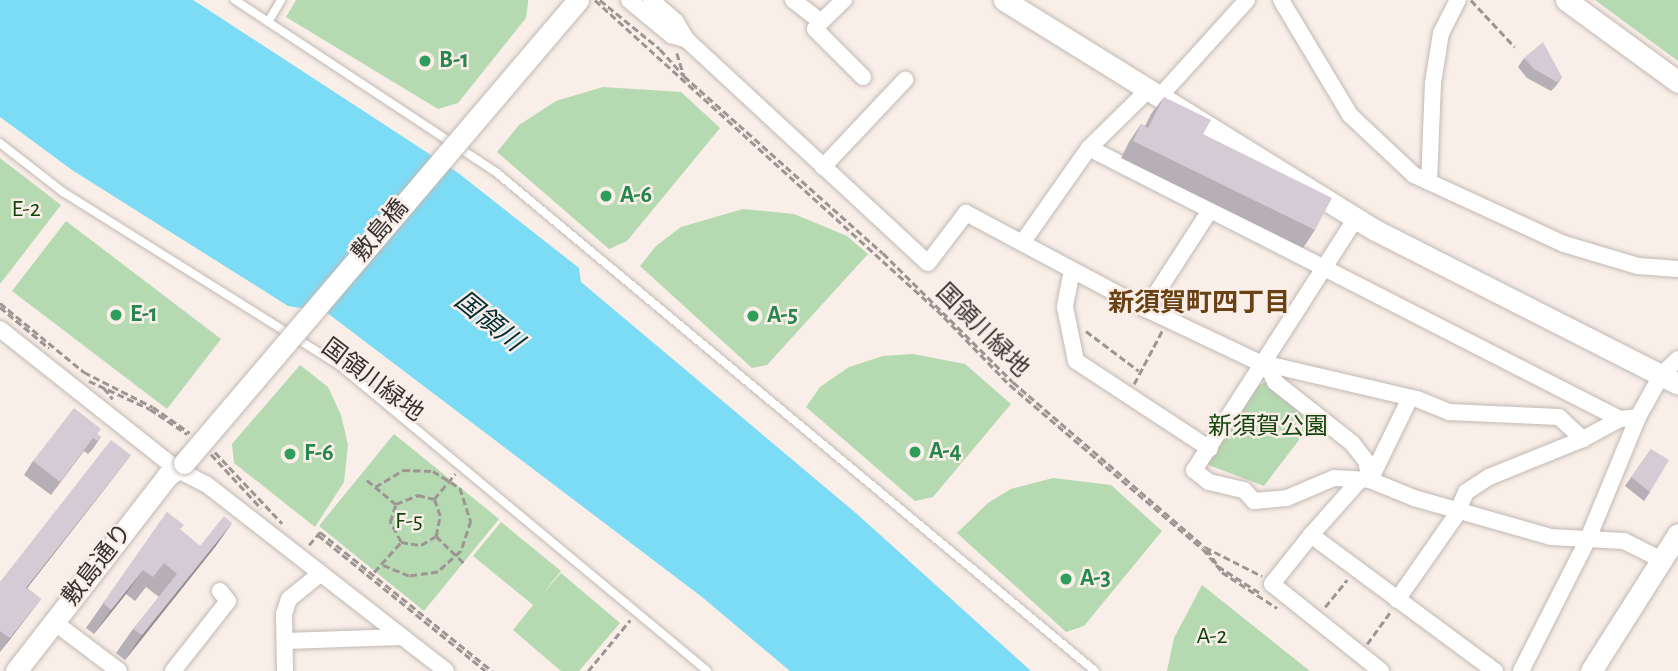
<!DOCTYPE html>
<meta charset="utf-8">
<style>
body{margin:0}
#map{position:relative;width:1678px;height:671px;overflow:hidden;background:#f9eee8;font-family:"Alegreya Sans","Noto Sans JP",sans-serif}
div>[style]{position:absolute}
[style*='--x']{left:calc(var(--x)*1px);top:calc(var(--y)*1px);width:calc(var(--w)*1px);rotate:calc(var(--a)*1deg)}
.green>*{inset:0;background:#b5d9b1}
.water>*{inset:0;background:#7ddcf5}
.path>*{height:2.5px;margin-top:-1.25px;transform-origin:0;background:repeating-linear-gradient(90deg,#9d9591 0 7px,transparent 0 10.5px)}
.roads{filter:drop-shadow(0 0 2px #c2b8b2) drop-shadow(0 0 2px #c2b8b2)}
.lane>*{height:8px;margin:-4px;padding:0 4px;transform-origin:4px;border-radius:4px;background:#fff}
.street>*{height:16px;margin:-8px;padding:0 8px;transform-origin:8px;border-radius:8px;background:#fff}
.secondary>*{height:21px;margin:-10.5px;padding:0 10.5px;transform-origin:10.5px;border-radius:10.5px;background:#fff}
.bridges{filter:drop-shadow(0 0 2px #c2b8b2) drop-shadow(0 0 2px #c2b8b2)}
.secondary-bridge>*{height:21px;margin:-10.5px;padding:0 10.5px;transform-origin:10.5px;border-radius:10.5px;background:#fff}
.wall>*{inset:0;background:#b6afb6}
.shaded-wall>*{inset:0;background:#948e94}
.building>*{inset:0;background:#d4cbd4}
.dots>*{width:19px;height:19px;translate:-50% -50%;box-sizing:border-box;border:4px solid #f9eee8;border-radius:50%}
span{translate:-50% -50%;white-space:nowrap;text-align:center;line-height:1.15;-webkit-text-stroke:5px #f9eee8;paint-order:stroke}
.leisure-label{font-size:24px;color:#27864d;font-weight:700}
.left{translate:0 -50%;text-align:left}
.park-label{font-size:24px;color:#10440b}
.street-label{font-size:24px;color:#36312f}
.neighbourhood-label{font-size:26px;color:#694115;font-weight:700}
.water-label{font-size:26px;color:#002f39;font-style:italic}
</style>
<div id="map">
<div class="green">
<div style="clip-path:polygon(296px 0,528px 0,528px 3px,526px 18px,458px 103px,438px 109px,286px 17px)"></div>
<div style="clip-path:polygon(1595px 0,1678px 0,1678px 61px,1637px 31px)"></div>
<div style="clip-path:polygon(603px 87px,681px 92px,720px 128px,627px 241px,609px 249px,497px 152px,519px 125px,556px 101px)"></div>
<div style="clip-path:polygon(0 158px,61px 205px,0 284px)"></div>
<div style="clip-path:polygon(743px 209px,794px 214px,847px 236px,868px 254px,767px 365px,752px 368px,640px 266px,656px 246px,681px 227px)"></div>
<div style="clip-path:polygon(66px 221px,221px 339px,167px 409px,12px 291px)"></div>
<div style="clip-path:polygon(913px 354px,965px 364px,1011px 404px,933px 497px,915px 501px,806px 407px,820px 387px,849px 367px,883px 356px)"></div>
<div style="clip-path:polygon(300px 365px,328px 387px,341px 415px,348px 445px,344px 482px,315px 527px,234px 463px,232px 444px)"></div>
<div style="clip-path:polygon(1266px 382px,1315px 419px,1264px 486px,1206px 464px,1259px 385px)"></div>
<div style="clip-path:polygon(394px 434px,499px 519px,424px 611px,319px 526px)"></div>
<div style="clip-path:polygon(1053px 478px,1111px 485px,1162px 531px,1084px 626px,1066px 632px,957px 533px,988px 503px,1011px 489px)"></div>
<div style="clip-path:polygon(501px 522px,561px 571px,540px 597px,561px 573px,620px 623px,579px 671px,561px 671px,513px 630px,533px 605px,473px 556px)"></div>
<div style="clip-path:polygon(1202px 585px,1310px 671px,1167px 671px,1174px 638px)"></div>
</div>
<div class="water">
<div style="clip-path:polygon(0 0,193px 0,227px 22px,457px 172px,579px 268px,581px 282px,857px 514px,1031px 671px,790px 671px,702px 597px,326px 312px,288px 306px,72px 170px,0 117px)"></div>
</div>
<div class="path">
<div style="--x:595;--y:0;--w:471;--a:42.2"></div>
<div style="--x:944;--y:317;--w:95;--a:45.9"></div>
<div style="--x:1010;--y:385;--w:253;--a:40.4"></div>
<div style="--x:1203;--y:549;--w:30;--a:50"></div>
<div style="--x:1222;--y:572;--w:66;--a:33.2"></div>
<div style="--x:600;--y:0;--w:77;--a:39.2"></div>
<div style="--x:660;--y:49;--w:36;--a:48"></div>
<div style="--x:1471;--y:0;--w:64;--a:46.9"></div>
<div style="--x:677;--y:53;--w:24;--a:73"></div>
<div style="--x:684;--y:76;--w:266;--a:41.7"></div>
<div style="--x:883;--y:253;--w:183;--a:44.8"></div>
<div style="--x:1013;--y:382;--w:253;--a:40.7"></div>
<div style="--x:1205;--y:547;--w:64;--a:27"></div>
<div style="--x:0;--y:303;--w:109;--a:39.4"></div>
<div style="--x:84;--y:372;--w:77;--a:26.9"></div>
<div style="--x:153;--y:407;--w:45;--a:35.1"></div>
<div style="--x:0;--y:307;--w:64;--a:39.9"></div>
<div style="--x:1086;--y:331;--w:66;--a:37"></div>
<div style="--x:89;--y:381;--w:67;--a:24.7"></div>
<div style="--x:150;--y:409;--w:45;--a:34"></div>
<div style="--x:1134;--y:384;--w:60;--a:-62.2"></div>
<div style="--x:104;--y:388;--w:14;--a:51"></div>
<div style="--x:215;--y:452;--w:98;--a:46.7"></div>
<div style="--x:211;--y:454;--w:74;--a:47.2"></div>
<div style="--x:367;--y:480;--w:38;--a:40"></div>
<div style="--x:375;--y:487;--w:33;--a:-31"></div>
<div style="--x:403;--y:470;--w:30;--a:2"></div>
<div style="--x:433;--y:471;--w:32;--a:32"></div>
<div style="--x:460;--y:488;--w:35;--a:72"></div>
<div style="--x:471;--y:521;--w:32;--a:108"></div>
<div style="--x:461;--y:551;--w:31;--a:138"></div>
<div style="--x:438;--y:572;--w:29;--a:172"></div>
<div style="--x:409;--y:576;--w:31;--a:-158"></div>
<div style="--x:318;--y:535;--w:216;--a:39"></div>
<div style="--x:436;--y:536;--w:39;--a:44"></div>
<div style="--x:401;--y:542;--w:23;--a:-119"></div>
<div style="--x:390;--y:522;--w:19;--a:-72"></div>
<div style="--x:396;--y:504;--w:24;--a:-22"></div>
<div style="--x:418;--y:495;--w:16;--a:14"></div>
<div style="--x:309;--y:545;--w:17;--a:-50"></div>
<div style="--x:320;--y:532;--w:221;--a:38.9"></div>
<div style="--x:1207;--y:549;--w:20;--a:57"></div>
<div style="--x:1218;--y:566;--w:50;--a:32.7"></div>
<div style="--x:374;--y:572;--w:40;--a:-48"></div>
<div style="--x:401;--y:542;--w:20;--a:9"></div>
<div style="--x:421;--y:545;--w:17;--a:-31"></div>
<div style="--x:436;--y:536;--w:20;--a:-79"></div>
<div style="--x:440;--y:516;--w:18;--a:-109"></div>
<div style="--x:434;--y:499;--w:33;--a:-50"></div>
<div style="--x:1325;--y:607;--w:35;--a:-51"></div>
<div style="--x:1367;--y:644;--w:39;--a:-54"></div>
<div style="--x:588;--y:671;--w:66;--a:-50.5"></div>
</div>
<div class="roads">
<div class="lane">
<div style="--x:235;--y:0;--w:314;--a:33.4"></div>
<div style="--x:497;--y:173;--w:778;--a:39.79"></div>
<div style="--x:268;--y:22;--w:26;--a:-59"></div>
<div style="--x:0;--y:143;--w:80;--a:37.9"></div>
<div style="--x:63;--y:192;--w:327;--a:32.1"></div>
<div style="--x:340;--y:366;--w:477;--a:39.7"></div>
</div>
<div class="street">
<div style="--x:629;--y:0;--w:55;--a:39.8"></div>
<div style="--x:671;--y:35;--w:17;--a:17"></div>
<div style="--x:687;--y:40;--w:328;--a:42.8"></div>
<div style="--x:928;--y:263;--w:63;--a:-52.8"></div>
<div style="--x:966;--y:213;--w:204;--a:28.1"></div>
<div style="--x:1146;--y:309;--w:124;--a:25.3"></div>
<div style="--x:1258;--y:362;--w:163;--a:13.1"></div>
<div style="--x:1417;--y:399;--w:35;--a:22"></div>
<div style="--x:1449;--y:412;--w:110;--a:2.6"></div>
<div style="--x:1559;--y:417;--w:33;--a:43"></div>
<div style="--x:1583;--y:439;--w:42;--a:-28.4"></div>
<div style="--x:1620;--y:419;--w:18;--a:-6"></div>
<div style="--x:1638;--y:417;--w:49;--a:-60.8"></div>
<div style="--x:1662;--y:374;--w:22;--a:-43"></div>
<div style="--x:651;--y:0;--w:33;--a:41"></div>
<div style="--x:676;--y:22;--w:21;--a:59"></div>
<div style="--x:793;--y:0;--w:36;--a:38"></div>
<div style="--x:821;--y:22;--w:32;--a:-44"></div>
<div style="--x:1281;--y:0;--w:134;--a:59"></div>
<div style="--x:1350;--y:115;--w:88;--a:43.2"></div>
<div style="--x:1414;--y:175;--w:165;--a:24.7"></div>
<div style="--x:1564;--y:244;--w:77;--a:16.6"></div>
<div style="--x:1638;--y:266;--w:40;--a:4.3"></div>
<div style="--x:821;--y:22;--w:9;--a:131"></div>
<div style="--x:815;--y:29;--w:68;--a:45"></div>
<div style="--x:1161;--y:95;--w:128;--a:-47.8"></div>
<div style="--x:1089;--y:148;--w:83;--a:-44.5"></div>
<div style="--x:823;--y:167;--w:120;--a:-46.7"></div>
<div style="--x:1429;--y:182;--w:99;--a:-87.7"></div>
<div style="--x:1433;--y:83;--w:51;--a:-80.9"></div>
<div style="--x:1441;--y:33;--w:37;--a:-63"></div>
<div style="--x:1356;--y:218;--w:300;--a:122.7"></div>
<div style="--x:1194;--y:470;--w:19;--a:39"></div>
<div style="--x:1209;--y:482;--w:36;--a:13"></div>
<div style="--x:1244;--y:490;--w:15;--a:48"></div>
<div style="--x:1254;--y:501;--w:33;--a:-5"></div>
<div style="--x:1287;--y:498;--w:51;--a:-23.1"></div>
<div style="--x:1334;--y:478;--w:36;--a:3"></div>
<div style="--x:1370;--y:480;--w:48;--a:22.2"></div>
<div style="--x:1414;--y:498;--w:142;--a:15.9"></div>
<div style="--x:1551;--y:537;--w:73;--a:3.1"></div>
<div style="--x:1624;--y:541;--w:42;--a:26.6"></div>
<div style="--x:1022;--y:243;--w:116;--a:-54.8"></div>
<div style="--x:1089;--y:148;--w:596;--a:27.04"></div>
<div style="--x:1072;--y:270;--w:38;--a:101"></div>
<div style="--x:1065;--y:307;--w:55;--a:78.5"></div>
<div style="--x:1076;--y:361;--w:160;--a:33.3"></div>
<div style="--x:1146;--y:309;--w:119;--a:-57"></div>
<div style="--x:0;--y:329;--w:227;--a:38.4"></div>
<div style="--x:178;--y:470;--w:31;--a:27"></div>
<div style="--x:206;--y:484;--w:304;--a:37.9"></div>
<div style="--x:1267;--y:364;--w:20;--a:66"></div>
<div style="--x:1275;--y:382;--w:98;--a:38.4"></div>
<div style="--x:1352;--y:443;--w:23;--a:52"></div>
<div style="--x:1366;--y:461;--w:19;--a:78"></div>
<div style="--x:1370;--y:480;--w:91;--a:-64"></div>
<div style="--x:1311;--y:535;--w:71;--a:-48.4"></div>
<div style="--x:1397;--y:600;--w:101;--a:-55.1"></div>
<div style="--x:1455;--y:517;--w:27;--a:-66"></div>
<div style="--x:1466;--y:492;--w:27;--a:-33"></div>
<div style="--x:1489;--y:477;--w:101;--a:-22"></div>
<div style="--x:54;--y:622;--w:81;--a:37"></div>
<div style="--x:285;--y:641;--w:117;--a:-2"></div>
<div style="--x:173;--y:671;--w:89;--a:-51.8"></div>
<div style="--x:228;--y:601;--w:13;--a:-129"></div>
<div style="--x:285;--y:671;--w:57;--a:-91"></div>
<div style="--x:284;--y:614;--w:16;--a:-72"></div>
<div style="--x:289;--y:599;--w:40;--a:-39"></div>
<div style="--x:1381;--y:671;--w:139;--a:-141.4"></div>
<div style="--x:1272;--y:584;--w:63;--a:-51.5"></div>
<div style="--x:1311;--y:535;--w:229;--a:36.5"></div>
<div style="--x:1521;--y:671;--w:146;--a:-63.1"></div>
<div style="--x:1587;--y:541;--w:134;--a:-67.6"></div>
</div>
<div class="secondary">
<div style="--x:1004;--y:0;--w:437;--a:31.8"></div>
<div style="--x:1375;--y:230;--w:340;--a:26.9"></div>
<div style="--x:1566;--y:0;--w:139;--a:36.2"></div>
<div style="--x:16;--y:671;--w:247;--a:-52.2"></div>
<div style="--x:167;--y:476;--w:21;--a:-37"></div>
<div style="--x:1591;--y:671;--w:162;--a:-57.6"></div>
</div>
</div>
<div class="bridges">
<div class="secondary-bridge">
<div style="--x:184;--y:463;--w:608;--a:-49.6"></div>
</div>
</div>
<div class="wall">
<div style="clip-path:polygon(1524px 58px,1562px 77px,1556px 86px,1551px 91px,1527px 78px,1518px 67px)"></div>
<div style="clip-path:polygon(1164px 97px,1203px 134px,1315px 230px,1303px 248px,1121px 158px,1129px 142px,1141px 124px,1145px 126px,1151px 114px)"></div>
<div style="clip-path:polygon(97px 434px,101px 437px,92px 450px,88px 454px,84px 451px,51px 495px,24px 475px,33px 461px)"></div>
<div style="clip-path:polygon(1651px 449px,1650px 492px,1644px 501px,1625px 486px)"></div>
<div style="clip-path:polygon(131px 455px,27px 588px,41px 599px,0 652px,0 582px)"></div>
<div style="clip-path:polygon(167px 512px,180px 530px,200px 546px,232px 523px,215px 547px,125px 660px,116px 653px,133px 629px,159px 597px,146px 587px,135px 601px,126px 594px,94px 634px,86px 628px)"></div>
</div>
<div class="shaded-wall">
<div style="clip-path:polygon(131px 455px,121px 468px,17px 601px,26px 588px)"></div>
<div style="clip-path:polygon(232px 523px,215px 547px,125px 660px,142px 635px)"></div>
<div style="clip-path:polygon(143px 570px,126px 594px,94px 634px,111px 610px)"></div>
<div style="clip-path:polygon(41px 599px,31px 612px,0 652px,10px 638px)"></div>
</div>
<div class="building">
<div style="clip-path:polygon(1543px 42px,1562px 77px,1557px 82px,1534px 69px,1524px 58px)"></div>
<div style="clip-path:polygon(1164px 97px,1211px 120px,1203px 134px,1332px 198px,1315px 230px,1133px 141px,1141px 124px,1148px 128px)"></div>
<div style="clip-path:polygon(74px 408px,101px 429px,97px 434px,101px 437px,98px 441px,93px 438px,60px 482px,33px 461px)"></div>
<div style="clip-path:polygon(111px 440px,131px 455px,26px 588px,41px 599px,10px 638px,0 631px,0 582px)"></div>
<div style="clip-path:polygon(1651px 449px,1669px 460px,1650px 492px,1631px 477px)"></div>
<div style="clip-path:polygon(167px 512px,184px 525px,180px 529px,200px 546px,224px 516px,232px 523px,142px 635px,133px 629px,177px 574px,164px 563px,153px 577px,143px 570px,111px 610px,103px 603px)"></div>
</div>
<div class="dots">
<div style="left:425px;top:61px;background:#2e9e5b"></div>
<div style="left:606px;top:196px;background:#2e9e5b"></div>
<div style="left:116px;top:315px;background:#2e9e5b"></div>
<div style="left:753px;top:316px;background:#2e9e5b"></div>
<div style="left:915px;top:452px;background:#2e9e5b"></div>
<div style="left:290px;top:454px;background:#2e9e5b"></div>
<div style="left:1066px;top:579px;background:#2e9e5b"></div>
</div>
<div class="leisure-label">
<span class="left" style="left:439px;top:61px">B-1</span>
<span class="left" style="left:620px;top:196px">A-6</span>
<span class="left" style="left:130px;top:315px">E-1</span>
<span class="left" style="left:767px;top:316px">A-5</span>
<span class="left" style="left:929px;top:452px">A-4</span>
<span class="left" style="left:304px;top:454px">F-6</span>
<span class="left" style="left:1080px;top:579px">A-3</span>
</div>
<div class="park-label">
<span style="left:26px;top:210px">E-2</span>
<span style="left:1268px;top:428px">新須賀公園</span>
<span style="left:409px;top:522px">F-5</span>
<span style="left:1212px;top:637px">A-2</span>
</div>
<div class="street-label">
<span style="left:381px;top:231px;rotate:-50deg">敷島橋</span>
<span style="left:982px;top:331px;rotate:45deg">国領川緑地</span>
<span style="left:372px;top:381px;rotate:37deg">国領川緑地</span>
<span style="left:98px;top:565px;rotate:-52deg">敷島通り</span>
</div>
<div class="neighbourhood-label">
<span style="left:1199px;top:304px">新須賀町四丁目</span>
</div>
<div class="water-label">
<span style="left:488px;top:322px;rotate:39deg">国領川</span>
</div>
</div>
